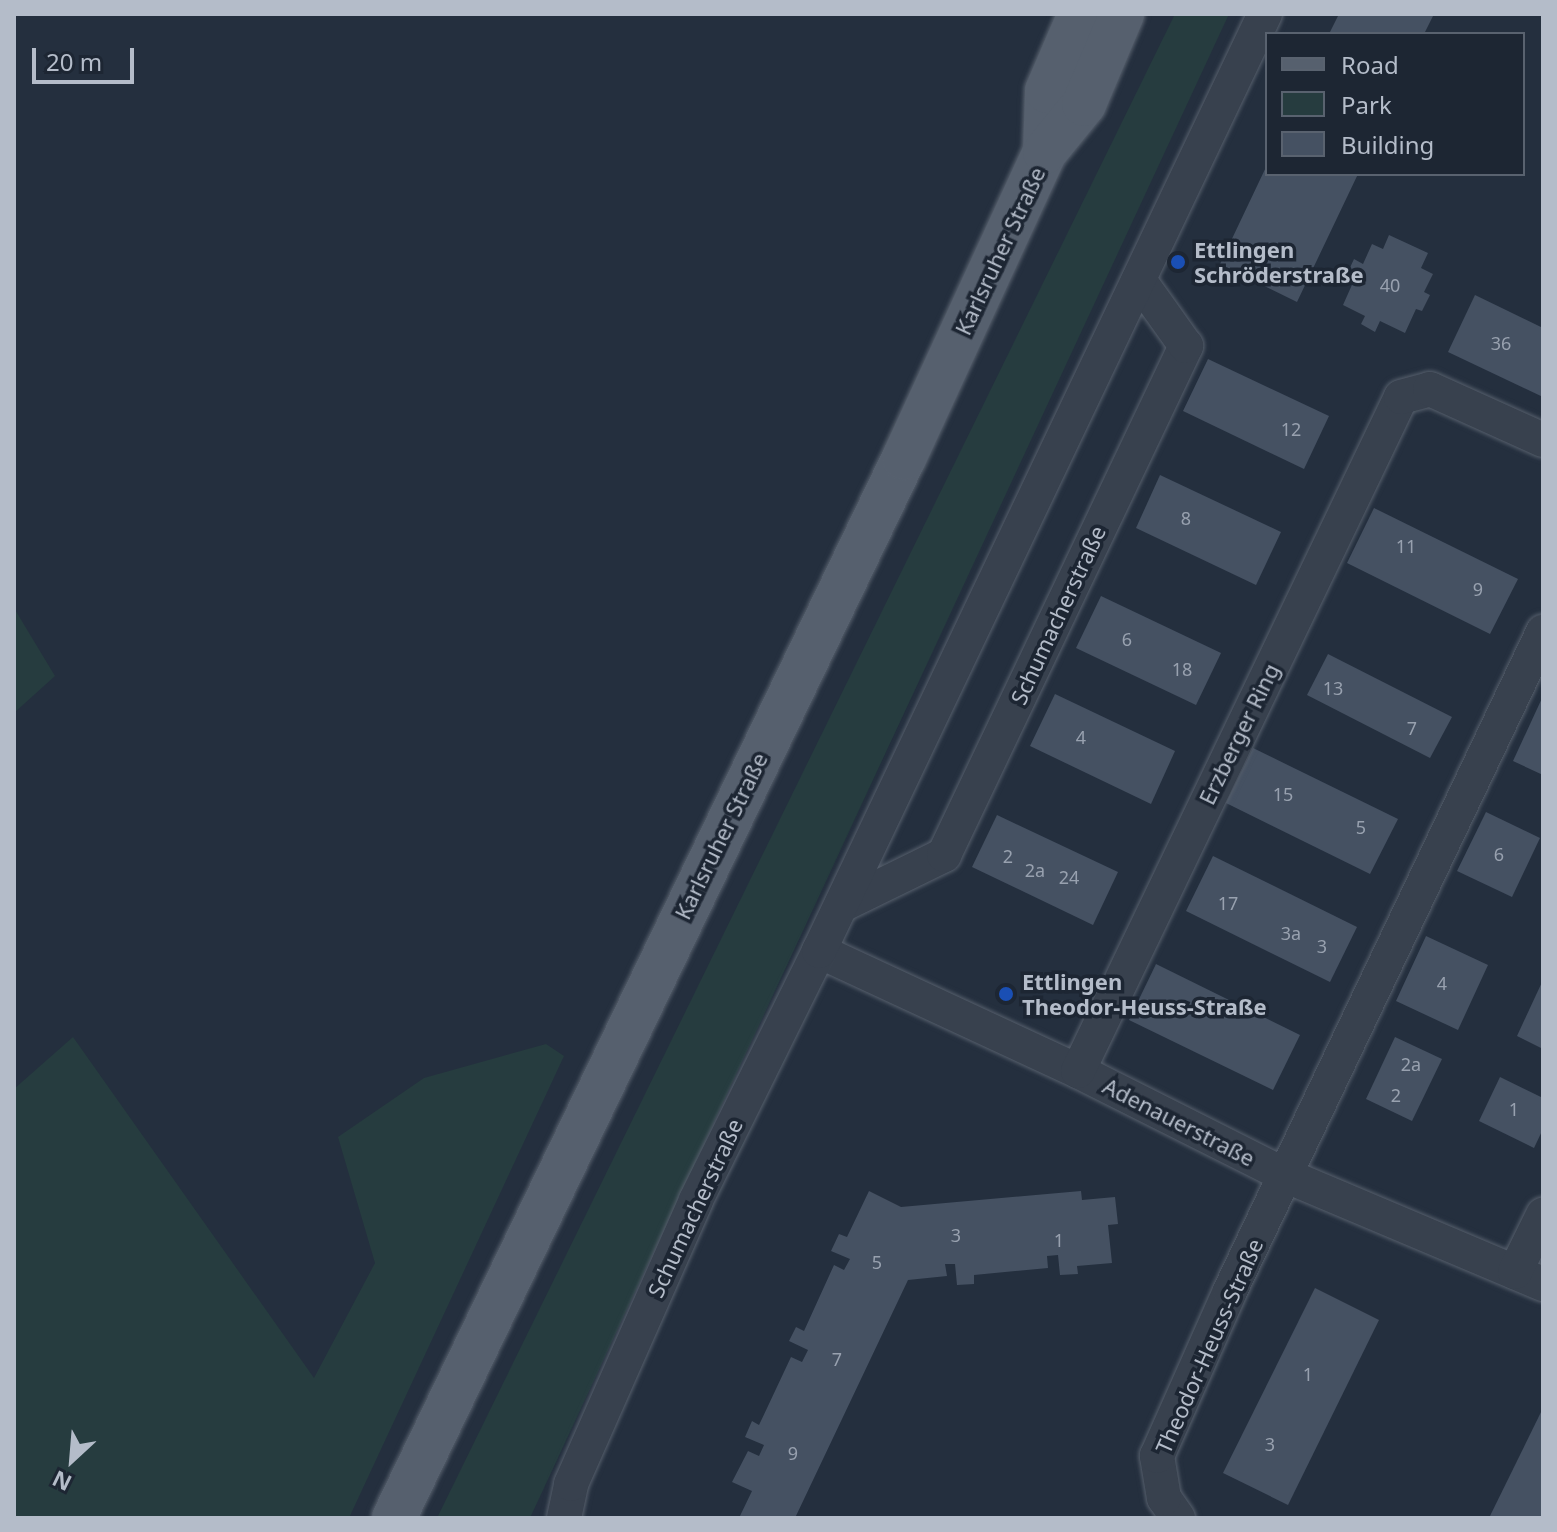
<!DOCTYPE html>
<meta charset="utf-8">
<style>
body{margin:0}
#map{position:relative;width:1557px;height:1532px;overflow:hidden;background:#242f3e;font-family:"Noto Sans",sans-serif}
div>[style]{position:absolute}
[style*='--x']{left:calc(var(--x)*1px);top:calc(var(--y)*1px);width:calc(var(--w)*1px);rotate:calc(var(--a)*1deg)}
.green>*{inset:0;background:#263c3f}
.building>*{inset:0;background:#455162}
.roads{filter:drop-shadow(0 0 2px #565f6c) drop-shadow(0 0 2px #565f6c)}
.minor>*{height:34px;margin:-17px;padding:0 17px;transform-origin:17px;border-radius:17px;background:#38414e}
.major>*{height:44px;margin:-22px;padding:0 22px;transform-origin:22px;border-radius:22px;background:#56606e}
.dots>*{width:22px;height:22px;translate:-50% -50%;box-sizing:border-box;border:4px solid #1d2633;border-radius:50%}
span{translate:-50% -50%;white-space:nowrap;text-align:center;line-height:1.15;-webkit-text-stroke:7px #1d2633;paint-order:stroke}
.number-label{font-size:18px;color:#98a1af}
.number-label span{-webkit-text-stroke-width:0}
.poi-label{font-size:22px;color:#b4bcc9;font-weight:700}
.left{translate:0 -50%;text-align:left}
.street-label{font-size:22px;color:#b4bcc9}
.frame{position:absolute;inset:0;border:16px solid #b4bcc9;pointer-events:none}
.legend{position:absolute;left:1265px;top:32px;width:260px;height:144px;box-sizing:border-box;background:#1d2633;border:2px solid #59626f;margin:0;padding:10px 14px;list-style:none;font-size:24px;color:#b4bcc9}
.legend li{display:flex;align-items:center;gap:16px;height:40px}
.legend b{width:40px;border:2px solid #59626f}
.north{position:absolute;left:32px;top:1420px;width:80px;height:80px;-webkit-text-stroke:6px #1d2633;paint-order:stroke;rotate:206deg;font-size:22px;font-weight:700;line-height:32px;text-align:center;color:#b4bcc9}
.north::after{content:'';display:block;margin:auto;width:28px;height:36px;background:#b4bcc9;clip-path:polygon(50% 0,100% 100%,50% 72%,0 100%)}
.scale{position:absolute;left:32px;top:48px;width:102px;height:36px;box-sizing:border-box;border:4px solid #b4bcc9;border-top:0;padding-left:10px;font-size:24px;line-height:28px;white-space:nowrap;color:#b4bcc9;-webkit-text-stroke:6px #1d2633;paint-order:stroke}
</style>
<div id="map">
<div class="green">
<div style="clip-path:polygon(1175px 14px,1229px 14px,530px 1518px,437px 1518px)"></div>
<div style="clip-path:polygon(14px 608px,55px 676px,14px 713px)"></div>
<div style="clip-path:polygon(73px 1037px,314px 1378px,375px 1263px,338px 1137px,424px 1078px,546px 1044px,564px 1056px,349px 1518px,14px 1518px,14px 1089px)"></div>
</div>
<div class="building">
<div style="clip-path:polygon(1339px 14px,1429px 14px,1433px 16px,1424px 34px,1329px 34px)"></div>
<div style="clip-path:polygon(1267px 165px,1267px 174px,1358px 174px,1297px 302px,1220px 264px)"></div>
<div style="clip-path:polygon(1389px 235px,1428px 253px,1421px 268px,1433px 274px,1424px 292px,1430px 295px,1422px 311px,1416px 309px,1405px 333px,1380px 321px,1375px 332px,1361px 324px,1365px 316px,1343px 305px,1355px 278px,1347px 274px,1354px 259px,1363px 264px,1372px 244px,1383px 249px)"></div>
<div style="clip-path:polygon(1475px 295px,1543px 328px,1543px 397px,1448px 352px)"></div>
<div style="clip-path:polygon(1208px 359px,1329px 416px,1304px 469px,1183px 411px)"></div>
<div style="clip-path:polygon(1160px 475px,1281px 532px,1256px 585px,1136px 528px)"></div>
<div style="clip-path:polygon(1374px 508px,1518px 579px,1490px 634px,1347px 563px)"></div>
<div style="clip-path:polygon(1101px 596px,1221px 653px,1196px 705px,1076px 648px)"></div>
<div style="clip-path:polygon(1328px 654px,1452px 717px,1430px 758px,1307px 695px)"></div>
<div style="clip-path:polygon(1055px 694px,1175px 751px,1151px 804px,1030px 746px)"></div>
<div style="clip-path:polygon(1543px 696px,1543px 775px,1513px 761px)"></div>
<div style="clip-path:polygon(1253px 748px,1398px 819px,1370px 874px,1226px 803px)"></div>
<div style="clip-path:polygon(1486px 812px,1540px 838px,1512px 897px,1457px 871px)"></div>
<div style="clip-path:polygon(997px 815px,1118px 872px,1093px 925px,972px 867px)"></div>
<div style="clip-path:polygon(1213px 856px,1357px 927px,1330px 982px,1186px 911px)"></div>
<div style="clip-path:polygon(1426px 936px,1488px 965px,1458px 1030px,1396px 1001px)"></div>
<div style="clip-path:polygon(1156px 964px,1300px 1035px,1273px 1090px,1129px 1020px)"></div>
<div style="clip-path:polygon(1543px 980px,1543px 1049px,1517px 1036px)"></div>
<div style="clip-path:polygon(1395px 1037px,1442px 1059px,1412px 1121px,1366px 1099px)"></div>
<div style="clip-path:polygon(1500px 1077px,1543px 1098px,1543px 1129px,1534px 1148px,1479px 1121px)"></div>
<div style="clip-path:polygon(869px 1191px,901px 1207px,1081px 1191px,1082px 1200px,1115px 1197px,1118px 1224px,1108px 1225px,1112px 1263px,1077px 1266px,1078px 1274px,1060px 1275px,1058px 1255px,1047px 1256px,1048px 1268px,974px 1275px,974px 1284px,957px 1285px,955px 1264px,945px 1264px,947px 1276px,908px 1280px,795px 1518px,739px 1518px,752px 1491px,732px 1482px,748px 1451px,759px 1456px,764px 1445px,745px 1437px,752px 1421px,759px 1425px,791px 1357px,802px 1362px,808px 1350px,789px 1341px,796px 1327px,804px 1331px,834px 1265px,844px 1270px,850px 1259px,831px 1251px,839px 1234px,847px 1237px)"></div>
<div style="clip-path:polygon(1315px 1288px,1379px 1320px,1288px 1505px,1223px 1473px)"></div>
<div style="clip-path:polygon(1543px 1408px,1543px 1518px,1489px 1518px)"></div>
</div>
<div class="roads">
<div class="minor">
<div style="--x:842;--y:905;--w:114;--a:-26.1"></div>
<div style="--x:944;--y:855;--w:564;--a:-64.57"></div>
<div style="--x:1186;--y:346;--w:81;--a:-125.5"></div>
<div style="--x:819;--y:951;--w:285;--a:24.9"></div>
<div style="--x:1078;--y:1071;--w:234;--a:26.7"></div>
<div style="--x:1287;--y:1176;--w:278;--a:22.9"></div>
<div style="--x:1078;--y:1071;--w:747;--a:-64.39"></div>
<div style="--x:1401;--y:397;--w:30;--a:-15"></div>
<div style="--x:1430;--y:389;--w:124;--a:24.3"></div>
<div style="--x:1515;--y:1272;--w:64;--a:-63.8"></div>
<div style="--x:564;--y:1518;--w:35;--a:-78"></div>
<div style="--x:571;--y:1484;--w:310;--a:-66.2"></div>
<div style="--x:696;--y:1200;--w:278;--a:-63.7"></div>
<div style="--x:819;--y:951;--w:1038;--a:-64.55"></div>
<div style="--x:1178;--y:1518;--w:24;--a:-125"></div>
<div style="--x:1164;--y:1498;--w:43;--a:-99.5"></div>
<div style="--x:1157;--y:1456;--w:180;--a:-66.1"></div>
<div style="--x:1230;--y:1291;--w:730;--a:-64.59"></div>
</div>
<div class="major">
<div style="--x:1045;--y:152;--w:61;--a:-88.1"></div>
<div style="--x:1047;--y:91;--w:84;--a:-66.8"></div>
<div style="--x:394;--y:1518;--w:1176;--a:-64.31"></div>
<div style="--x:904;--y:458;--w:337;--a:-65.3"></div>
<div style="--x:1045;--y:152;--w:62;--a:-50.9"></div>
<div style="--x:1084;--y:104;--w:98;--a:-67.1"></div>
</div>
</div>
<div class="dots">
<div style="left:1178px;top:262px;background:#1a4fb4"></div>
<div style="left:1006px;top:994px;background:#1a4fb4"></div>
</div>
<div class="number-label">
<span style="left:1390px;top:285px">40</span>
<span style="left:1501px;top:343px">36</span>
<span style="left:1291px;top:429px">12</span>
<span style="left:1186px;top:518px">8</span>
<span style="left:1406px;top:546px">11</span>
<span style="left:1478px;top:589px">9</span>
<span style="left:1127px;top:639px">6</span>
<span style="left:1182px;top:669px">18</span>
<span style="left:1333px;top:688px">13</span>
<span style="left:1412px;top:728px">7</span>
<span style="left:1081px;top:737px">4</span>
<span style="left:1283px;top:794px">15</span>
<span style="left:1361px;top:827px">5</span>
<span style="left:1499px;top:854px">6</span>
<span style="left:1008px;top:856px">2</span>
<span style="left:1035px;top:870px">2a</span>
<span style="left:1069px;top:877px">24</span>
<span style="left:1228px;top:903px">17</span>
<span style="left:1291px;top:933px">3a</span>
<span style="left:1322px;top:946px">3</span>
<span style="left:1442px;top:983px">4</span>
<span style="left:1411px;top:1064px">2a</span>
<span style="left:1396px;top:1095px">2</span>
<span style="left:1514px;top:1109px">1</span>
<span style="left:956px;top:1235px">3</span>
<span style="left:1059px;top:1240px">1</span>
<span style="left:877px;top:1262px">5</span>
<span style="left:837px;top:1359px">7</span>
<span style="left:1308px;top:1374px">1</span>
<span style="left:1270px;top:1444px">3</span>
<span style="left:793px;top:1453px">9</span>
</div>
<div class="poi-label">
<span class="left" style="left:1194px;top:262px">Ettlingen<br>Schröderstraße</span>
<span class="left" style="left:1022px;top:994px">Ettlingen<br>Theodor-Heuss-Straße</span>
</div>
<div class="street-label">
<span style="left:1000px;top:251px;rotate:-65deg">Karlsruher Straße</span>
<span style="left:1058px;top:615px;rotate:-65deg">Schumacherstraße</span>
<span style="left:1239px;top:734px;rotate:-64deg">Erzberger Ring</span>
<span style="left:721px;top:836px;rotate:-64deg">Karlsruher Straße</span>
<span style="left:1179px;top:1122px;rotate:27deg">Adenauerstraße</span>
<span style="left:695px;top:1208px;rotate:-65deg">Schumacherstraße</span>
<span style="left:1209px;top:1346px;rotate:-66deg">Theodor-Heuss-Straße</span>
</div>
<div class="frame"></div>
<ul class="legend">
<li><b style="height:10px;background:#56606e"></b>Road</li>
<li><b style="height:22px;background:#263c3f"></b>Park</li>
<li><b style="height:22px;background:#455162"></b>Building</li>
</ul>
<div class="north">N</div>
<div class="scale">20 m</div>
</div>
